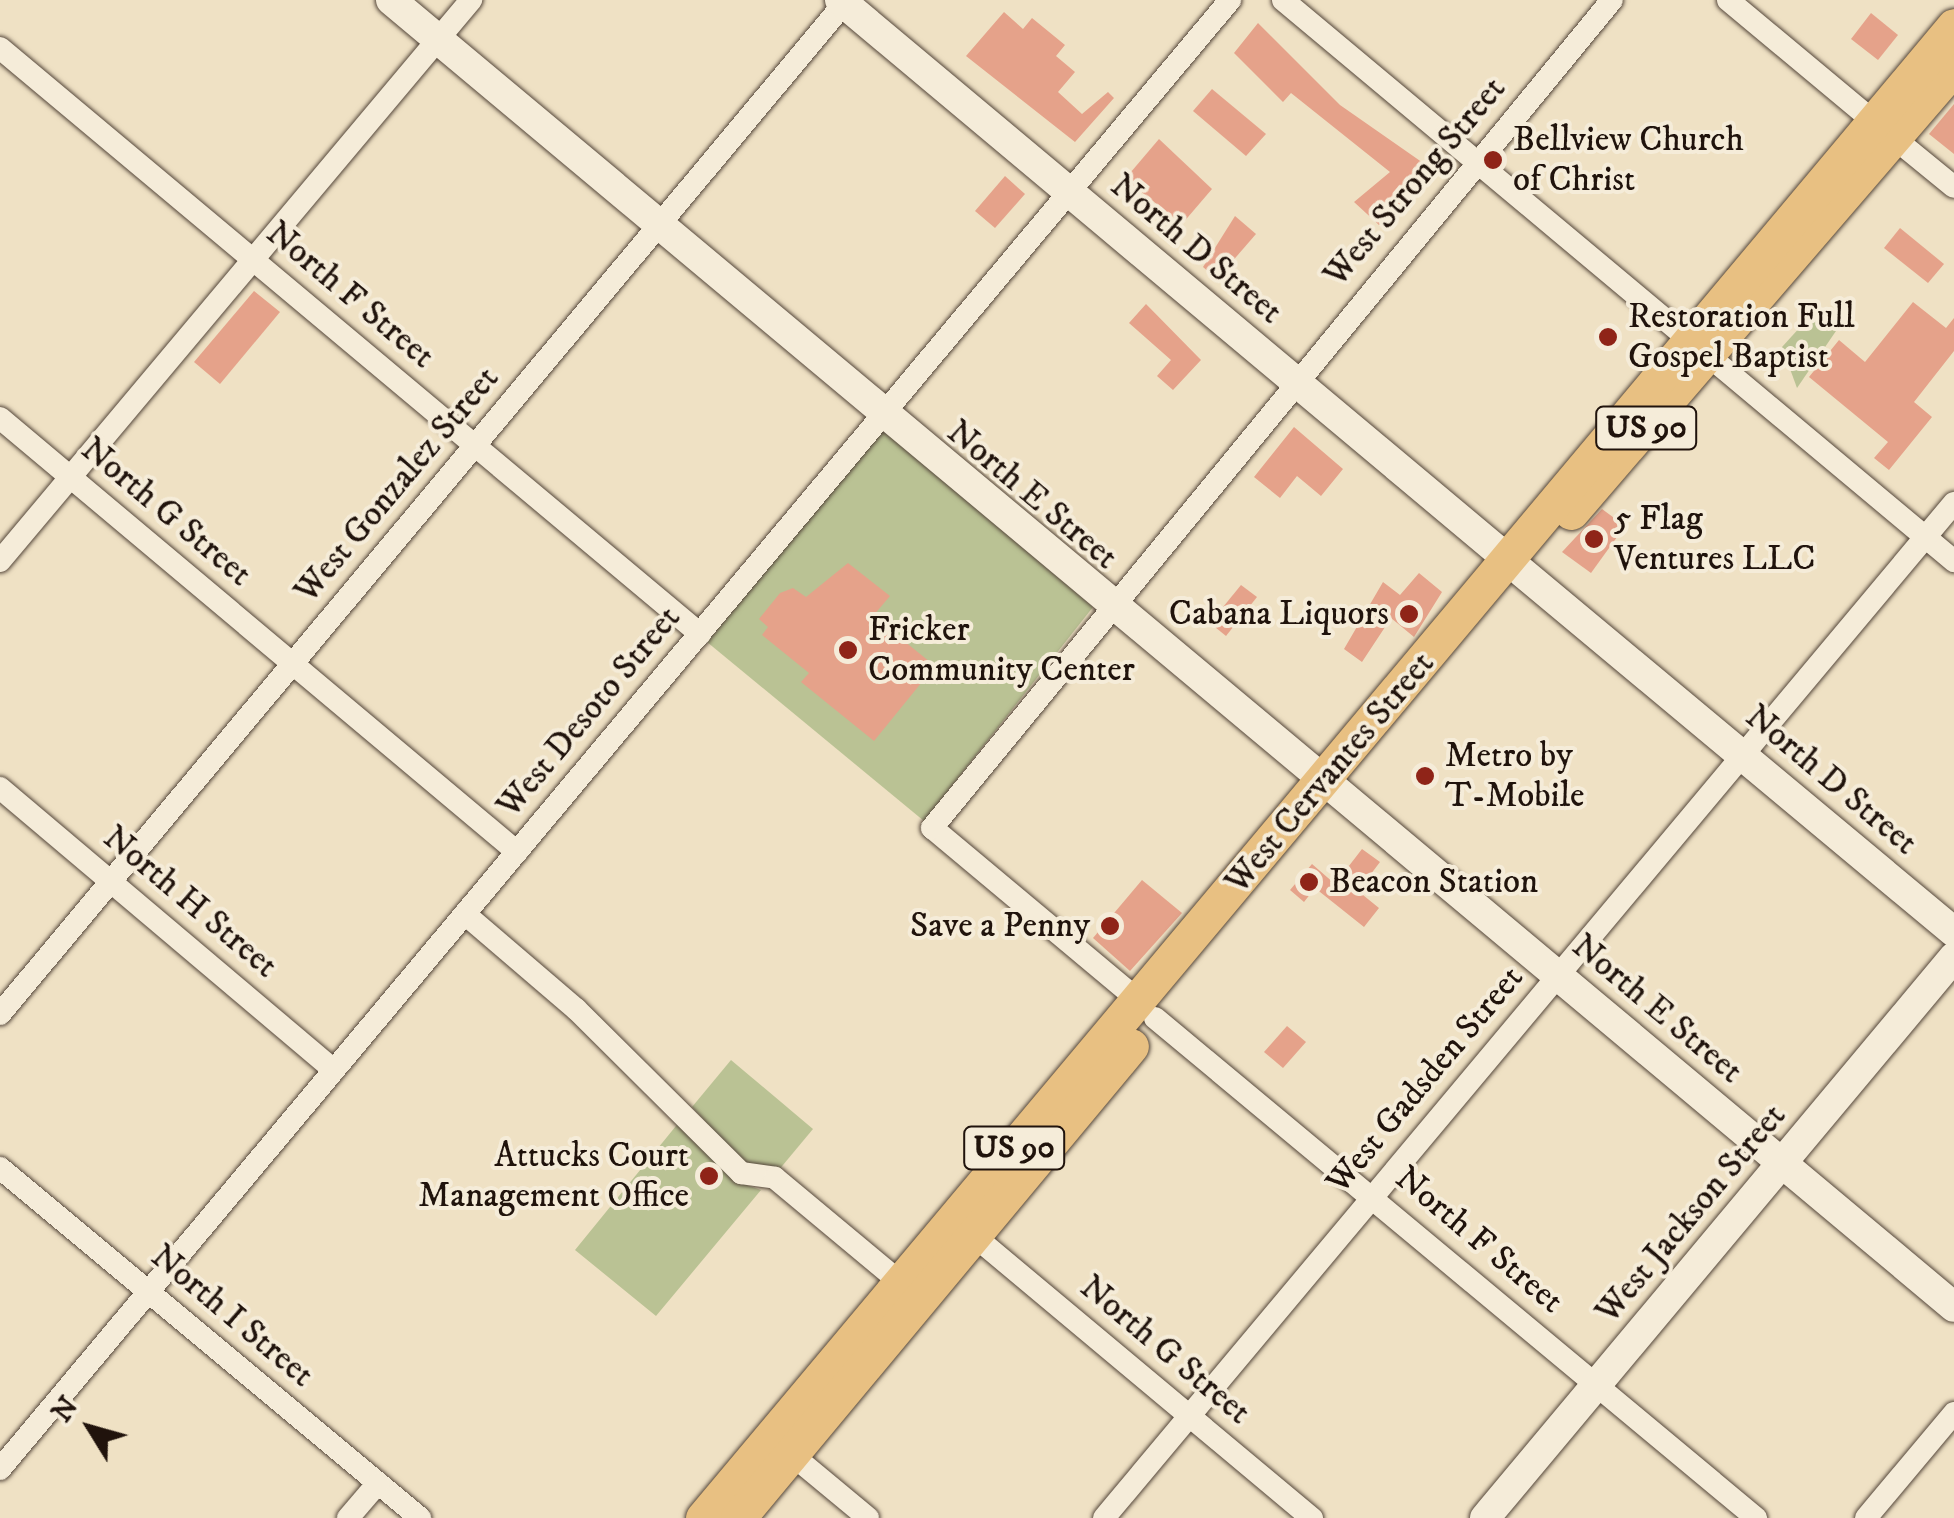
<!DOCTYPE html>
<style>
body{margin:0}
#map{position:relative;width:1954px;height:1518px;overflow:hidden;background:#efe1c4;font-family:"IM FELL DW Pica",serif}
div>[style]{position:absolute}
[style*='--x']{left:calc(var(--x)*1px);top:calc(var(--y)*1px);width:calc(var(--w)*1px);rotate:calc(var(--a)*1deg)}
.green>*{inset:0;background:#bac294}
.building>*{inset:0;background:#e5a28a}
.roads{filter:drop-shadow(0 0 2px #54463a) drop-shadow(0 0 2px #54463a)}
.street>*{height:22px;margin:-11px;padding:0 11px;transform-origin:11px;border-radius:11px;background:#f5ecd9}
.secondary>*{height:30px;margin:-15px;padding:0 15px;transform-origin:15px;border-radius:15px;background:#f5ecd9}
.primary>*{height:35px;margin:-17.5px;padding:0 17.5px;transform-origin:17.5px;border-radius:17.5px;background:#e8c082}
.dots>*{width:28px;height:28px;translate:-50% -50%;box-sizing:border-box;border:5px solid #f5ecd9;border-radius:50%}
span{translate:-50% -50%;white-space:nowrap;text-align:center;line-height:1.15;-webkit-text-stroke:8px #f5ecd9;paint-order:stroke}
.shield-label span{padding:2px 8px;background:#f5ecd9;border:2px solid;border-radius:8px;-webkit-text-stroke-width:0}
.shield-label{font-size:32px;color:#20130c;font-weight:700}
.poi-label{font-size:35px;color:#20130c}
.left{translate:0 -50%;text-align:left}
.right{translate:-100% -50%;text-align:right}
.street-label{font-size:35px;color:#20130c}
.north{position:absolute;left:40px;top:1378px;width:100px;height:100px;-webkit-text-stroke:8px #f5ecd9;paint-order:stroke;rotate:307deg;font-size:28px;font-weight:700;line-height:40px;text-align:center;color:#20130c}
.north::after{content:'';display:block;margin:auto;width:35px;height:45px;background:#20130c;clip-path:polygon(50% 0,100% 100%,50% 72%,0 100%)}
</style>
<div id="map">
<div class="green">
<div style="clip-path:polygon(1812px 314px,1836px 331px,1797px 388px,1782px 347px)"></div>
<div style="clip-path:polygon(883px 430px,1093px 607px,924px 821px,707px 642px)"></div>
<div style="clip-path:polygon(731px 1060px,813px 1129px,778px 1171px,746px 1166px,692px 1107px)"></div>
<div style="clip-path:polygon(680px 1121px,738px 1182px,761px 1190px,656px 1316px,575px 1250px)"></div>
</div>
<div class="building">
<div style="clip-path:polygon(1004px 12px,1023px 29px,1032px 18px,1065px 45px,1056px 56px,1075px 72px,1058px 92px,1082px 114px,1108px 92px,1114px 98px,1075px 142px,966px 56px)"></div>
<div style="clip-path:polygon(1871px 13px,1898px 35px,1878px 60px,1851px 39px)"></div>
<div style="clip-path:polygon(1258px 23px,1340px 105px,1436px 172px,1393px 221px,1379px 225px,1354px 202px,1390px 172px,1291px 93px,1283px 102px,1234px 53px)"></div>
<div style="clip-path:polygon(1212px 89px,1266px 134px,1246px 156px,1193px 111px)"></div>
<div style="clip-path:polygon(1954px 104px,1954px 154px,1929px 134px)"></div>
<div style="clip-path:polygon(1159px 139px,1212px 189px,1182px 224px,1125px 179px)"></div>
<div style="clip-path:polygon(1005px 176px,1025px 194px,995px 228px,975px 211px)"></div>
<div style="clip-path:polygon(1235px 216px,1256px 234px,1217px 279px,1203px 267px)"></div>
<div style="clip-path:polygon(1900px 228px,1944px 264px,1928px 283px,1884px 248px)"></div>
<div style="clip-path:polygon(254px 291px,280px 312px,220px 384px,194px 362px)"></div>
<div style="clip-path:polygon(1913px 302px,1946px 328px,1954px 318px,1954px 351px,1914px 402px,1932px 417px,1889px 470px,1874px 458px,1888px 442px,1809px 377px,1839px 340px,1865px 362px)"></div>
<div style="clip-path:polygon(1146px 304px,1201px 360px,1173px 390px,1157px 376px,1171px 360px,1129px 323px)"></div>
<div style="clip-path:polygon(1294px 427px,1343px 469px,1321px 496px,1297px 476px,1280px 498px,1254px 477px)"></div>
<div style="clip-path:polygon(1602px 509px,1625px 526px,1591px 573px,1562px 552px)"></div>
<div style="clip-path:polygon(848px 563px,890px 596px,873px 616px,935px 666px,874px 741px,801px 682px,809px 673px,762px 635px,768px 627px,759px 619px,780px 593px,793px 588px,806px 597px)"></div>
<div style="clip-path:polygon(1419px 573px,1442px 592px,1414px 637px,1391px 618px,1362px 662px,1344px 649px,1383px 582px,1400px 595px)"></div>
<div style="clip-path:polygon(1241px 585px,1257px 597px,1226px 636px,1210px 623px)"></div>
<div style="clip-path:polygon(1362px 849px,1380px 862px,1358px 891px,1379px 908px,1364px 927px,1315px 888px,1304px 902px,1290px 890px,1312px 864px,1335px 884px)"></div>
<div style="clip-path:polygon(1142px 880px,1182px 913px,1130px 971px,1093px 938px)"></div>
<div style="clip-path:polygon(1287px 1026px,1306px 1042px,1283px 1068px,1264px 1052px)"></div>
</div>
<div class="roads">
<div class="street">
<div style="--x:1283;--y:0;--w:875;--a:39.9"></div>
<div style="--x:1728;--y:0;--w:189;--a:39.8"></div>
<div style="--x:0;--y:48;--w:913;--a:39.93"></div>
<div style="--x:1894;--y:138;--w:77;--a:39.2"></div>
<div style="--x:0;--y:418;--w:675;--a:40.01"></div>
<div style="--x:0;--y:561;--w:733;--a:-49.98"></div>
<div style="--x:0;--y:788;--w:437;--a:40.2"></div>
<div style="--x:465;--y:914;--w:146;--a:40.6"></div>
<div style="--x:576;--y:1009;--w:233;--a:44.8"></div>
<div style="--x:741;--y:1173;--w:34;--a:8"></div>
<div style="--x:775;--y:1178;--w:164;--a:39.8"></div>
<div style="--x:1138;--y:1000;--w:268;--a:-140.1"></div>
<div style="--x:932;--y:828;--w:1071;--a:-50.61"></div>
<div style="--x:0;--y:1014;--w:1321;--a:-50.13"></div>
<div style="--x:1155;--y:1018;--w:782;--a:39.76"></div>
<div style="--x:0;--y:1168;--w:547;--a:39.81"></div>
<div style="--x:973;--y:1235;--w:442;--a:39.9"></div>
<div style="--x:791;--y:1454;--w:100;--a:39.7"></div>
<div style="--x:0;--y:1469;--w:1916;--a:-50.06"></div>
<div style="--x:348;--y:1518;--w:46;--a:-49.4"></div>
<div style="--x:1104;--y:1518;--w:1324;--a:-50.06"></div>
<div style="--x:1866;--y:1518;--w:137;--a:-50"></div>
</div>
<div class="secondary">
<div style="--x:391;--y:0;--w:2037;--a:39.9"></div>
<div style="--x:840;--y:0;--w:866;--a:39.94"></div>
<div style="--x:1522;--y:572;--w:562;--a:39.81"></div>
<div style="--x:1485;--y:1518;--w:731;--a:-50.1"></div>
</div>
<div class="primary">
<div style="--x:1571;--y:512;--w:587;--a:-49.28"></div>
<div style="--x:703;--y:1518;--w:1947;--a:-50.02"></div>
<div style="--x:738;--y:1518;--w:614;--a:-50.22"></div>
</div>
</div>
<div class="dots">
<div style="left:1493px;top:160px;background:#8f2418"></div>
<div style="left:1608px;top:337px;background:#8f2418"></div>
<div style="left:1594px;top:539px;background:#8f2418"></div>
<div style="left:1409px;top:614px;background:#8f2418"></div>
<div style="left:848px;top:650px;background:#8f2418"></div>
<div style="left:1425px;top:776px;background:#8f2418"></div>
<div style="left:1309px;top:882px;background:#8f2418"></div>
<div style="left:1110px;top:926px;background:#8f2418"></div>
<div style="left:709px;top:1176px;background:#8f2418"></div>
</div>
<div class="shield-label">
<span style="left:1646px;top:428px">US 90</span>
<span style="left:1014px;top:1148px">US 90</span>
</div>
<div class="poi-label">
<span class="left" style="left:1513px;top:160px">Bellview Church<br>of Christ</span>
<span class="left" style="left:1628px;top:337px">Restoration Full<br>Gospel Baptist</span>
<span class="left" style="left:1614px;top:539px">5 Flag<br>Ventures LLC</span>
<span class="right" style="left:1389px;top:614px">Cabana Liquors</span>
<span class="left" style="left:868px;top:650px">Fricker<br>Community Center</span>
<span class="left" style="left:1445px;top:776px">Metro by<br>T-Mobile</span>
<span class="left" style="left:1329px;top:882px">Beacon Station</span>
<span class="right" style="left:1090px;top:926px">Save a Penny</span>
<span class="right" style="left:689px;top:1176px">Attucks Court<br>Management Office</span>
</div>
<div class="street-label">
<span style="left:1415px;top:182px;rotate:-50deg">West Strong Street</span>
<span style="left:1196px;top:249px;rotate:40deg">North D Street</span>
<span style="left:350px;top:295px;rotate:40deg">North F Street</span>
<span style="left:397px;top:485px;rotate:-50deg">West Gonzalez Street</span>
<span style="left:1032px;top:495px;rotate:40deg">North E Street</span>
<span style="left:166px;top:512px;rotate:40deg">North G Street</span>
<span style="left:589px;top:712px;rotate:-50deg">West Desoto Street</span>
<span style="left:1330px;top:773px;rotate:-50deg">West Cervantes Street</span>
<span style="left:1831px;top:780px;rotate:40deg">North D Street</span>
<span style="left:190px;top:902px;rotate:40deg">North H Street</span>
<span style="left:1657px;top:1009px;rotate:40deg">North E Street</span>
<span style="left:1425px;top:1080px;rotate:-50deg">West Gadsden Street</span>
<span style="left:1691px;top:1214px;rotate:-50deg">West Jackson Street</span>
<span style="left:1479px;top:1240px;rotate:40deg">North F Street</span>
<span style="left:232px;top:1316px;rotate:40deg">North I Street</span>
<span style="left:1165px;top:1350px;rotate:40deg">North G Street</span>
</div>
<div class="north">N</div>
</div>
